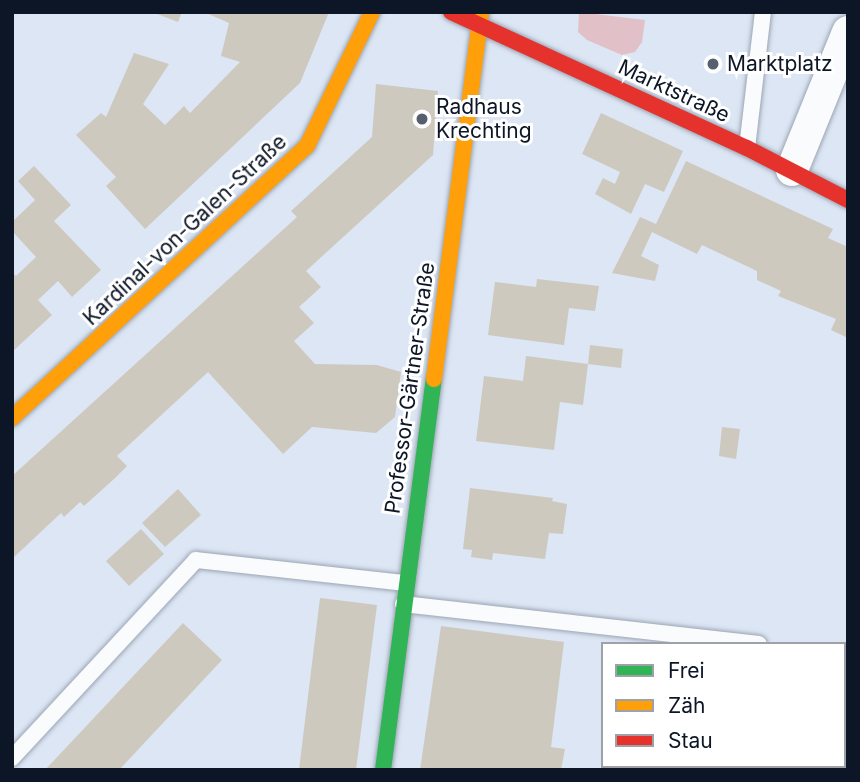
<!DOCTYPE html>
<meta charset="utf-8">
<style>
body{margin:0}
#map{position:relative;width:860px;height:782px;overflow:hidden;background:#dce6f4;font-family:Inter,sans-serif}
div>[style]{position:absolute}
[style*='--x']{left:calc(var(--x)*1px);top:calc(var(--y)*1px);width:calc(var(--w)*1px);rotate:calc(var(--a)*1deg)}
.green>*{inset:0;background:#e1c1c7}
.building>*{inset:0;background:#cec9bf}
.roads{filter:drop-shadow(0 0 2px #9ca5b3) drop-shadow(0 0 2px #9ca5b3)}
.lane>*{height:16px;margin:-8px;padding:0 8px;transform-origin:8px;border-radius:8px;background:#fafbfd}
.street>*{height:32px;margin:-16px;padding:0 16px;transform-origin:16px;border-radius:16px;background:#fafbfd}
.fast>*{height:16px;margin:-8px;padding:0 8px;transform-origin:8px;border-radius:8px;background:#30b455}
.slow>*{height:16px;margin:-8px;padding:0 8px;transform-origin:8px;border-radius:8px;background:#ff9f0a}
.jam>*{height:16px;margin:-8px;padding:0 8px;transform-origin:8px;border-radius:8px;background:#e5322d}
.dots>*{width:19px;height:19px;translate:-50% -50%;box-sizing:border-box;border:4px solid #fff;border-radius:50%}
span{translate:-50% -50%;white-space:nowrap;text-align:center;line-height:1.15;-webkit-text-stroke:6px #fff;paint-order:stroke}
.poi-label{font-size:21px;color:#0c1626}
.left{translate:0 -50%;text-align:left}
.street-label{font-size:21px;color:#0c1626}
.frame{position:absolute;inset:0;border:14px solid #0c1626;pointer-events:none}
.legend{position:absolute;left:601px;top:642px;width:245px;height:126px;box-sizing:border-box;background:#fff;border:2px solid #9ea2a8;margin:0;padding:9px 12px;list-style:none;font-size:21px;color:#0c1626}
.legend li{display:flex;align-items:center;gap:14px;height:35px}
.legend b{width:35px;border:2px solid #9ea2a8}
</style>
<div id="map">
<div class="green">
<div style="clip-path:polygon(579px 12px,645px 20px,642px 42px,635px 52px,622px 55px,587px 40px,578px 32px)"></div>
</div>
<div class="building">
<div style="clip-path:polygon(152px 12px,182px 12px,178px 22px)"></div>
<div style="clip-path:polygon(204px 12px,329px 12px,300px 83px,145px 229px,106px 186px,116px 177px,76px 135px,101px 113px,106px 117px,134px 53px,169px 64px,143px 104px,165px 125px,184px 106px,190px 113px,240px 62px,221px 56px,229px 23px)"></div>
<div style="clip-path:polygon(376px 84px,438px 91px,433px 155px,306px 271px,321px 287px,299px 307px,314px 323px,294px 341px,315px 364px,377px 365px,401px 372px,395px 417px,376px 433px,312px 427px,283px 454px,208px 372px,117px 456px,127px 466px,114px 479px,84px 506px,80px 502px,64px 517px,61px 513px,12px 559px,12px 476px,297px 217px,291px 211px,372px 137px)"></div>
<div style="clip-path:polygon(601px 113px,683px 151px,664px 192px,645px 184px,631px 214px,595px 194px,603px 178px,615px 184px,620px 172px,582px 154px)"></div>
<div style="clip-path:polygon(686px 161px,833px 229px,828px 238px,848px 247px,848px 338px,831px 330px,836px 319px,778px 296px,781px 291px,757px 280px,757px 271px,702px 245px,697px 254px,652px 232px,641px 256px,659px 265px,655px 281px,612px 273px,640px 217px,656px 224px)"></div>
<div style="clip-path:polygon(34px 166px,71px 205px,54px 221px,101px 270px,72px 297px,58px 281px,38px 300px,52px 315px,12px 352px,12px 272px,16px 276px,36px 257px,12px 231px,12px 222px,35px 200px,18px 181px)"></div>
<div style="clip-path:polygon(537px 279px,599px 286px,595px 311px,569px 308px,564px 345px,488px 335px,495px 282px,536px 287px)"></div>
<div style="clip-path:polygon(590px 345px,623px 349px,621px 368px,588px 364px,583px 405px,560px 402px,554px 450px,476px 441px,484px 376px,523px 381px,526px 356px,588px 364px)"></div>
<div style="clip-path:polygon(722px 427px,740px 429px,736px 459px,719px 456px)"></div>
<div style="clip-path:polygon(470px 488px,553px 498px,552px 501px,567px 504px,563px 534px,549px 533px,545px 559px,493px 553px,492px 560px,471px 557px,472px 550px,463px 549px)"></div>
<div style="clip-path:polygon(178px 489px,201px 515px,165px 547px,142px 523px)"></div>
<div style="clip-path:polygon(141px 529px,164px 554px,129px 586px,106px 561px)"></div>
<div style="clip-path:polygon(320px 598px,377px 605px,356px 770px,299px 770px)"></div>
<div style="clip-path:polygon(183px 623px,222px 660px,119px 770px,45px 770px)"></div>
<div style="clip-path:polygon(441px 626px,564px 642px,551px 747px,565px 749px,561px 770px,420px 770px)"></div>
<div style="clip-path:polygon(844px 682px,848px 770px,693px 770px,844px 766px)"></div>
</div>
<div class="roads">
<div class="lane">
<div style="--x:747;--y:148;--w:137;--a:-83.3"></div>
<div style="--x:403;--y:604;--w:358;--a:6.4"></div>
<div style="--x:844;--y:655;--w:4;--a:0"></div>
<div style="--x:12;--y:758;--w:270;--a:-47.1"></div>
<div style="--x:196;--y:560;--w:210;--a:6.3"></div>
</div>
<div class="street">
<div style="--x:792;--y:170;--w:149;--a:-67.9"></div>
</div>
<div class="fast">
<div style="--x:383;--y:770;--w:394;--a:-82.6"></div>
</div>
<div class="slow">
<div style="--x:434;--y:379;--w:370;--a:-82.7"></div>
<div style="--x:12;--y:418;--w:401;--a:-42.7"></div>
<div style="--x:307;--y:146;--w:149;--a:-64.1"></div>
</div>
<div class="jam">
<div style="--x:451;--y:12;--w:326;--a:24.7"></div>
<div style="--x:747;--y:148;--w:114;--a:27.2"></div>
</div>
</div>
<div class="dots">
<div style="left:713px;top:64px;background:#555f6e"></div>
<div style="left:422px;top:119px;background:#555f6e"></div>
</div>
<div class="poi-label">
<span class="left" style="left:727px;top:64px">Marktplatz</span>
<span class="left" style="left:436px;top:119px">Radhaus<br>Krechting</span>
</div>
<div class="street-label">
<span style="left:674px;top:91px;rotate:25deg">Marktstraße</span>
<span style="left:185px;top:230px;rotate:-43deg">Kardinal-von-Galen-Straße</span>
<span style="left:410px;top:388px;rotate:-82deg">Professor-Gärtner-Straße</span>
</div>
<div class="frame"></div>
<ul class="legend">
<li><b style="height:9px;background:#30b455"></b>Frei</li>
<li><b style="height:9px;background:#ff9f0a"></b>Zäh</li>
<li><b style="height:9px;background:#e5322d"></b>Stau</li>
</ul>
</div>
